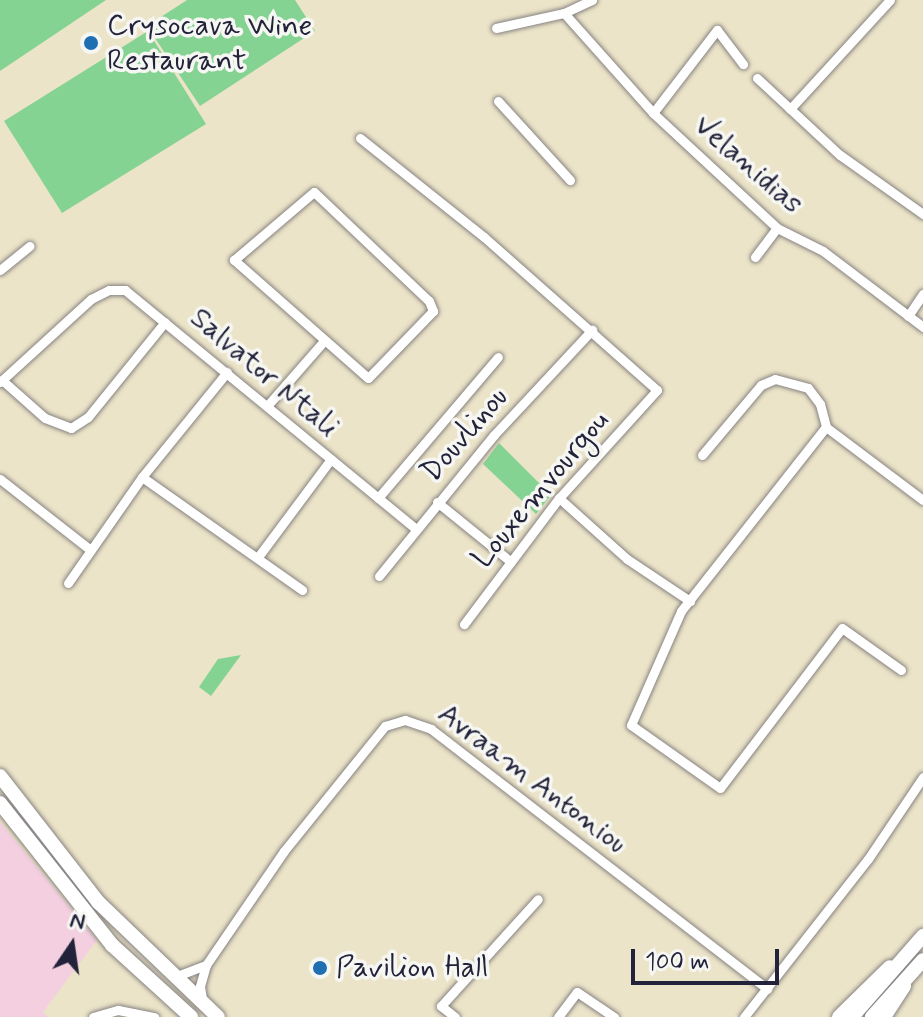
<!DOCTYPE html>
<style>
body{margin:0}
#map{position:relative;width:923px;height:1017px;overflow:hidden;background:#ece4c8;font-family:Mynerve,sans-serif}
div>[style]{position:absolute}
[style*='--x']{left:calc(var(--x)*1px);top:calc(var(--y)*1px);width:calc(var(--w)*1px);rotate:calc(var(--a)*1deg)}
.built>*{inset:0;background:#f3cfe0}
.green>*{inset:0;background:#85d392}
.roads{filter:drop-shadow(0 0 2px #878382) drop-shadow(0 0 2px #878382)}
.street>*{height:9px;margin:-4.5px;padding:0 4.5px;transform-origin:4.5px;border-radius:4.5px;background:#fff}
.secondary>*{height:14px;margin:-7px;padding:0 7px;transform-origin:7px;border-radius:7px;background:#fff}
.primary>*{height:14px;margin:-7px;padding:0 7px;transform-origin:7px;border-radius:7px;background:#fff}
.dots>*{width:22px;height:22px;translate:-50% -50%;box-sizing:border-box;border:4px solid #f6f6f2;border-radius:50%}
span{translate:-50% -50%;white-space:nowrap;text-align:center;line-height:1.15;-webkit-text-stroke:7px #f6f6f2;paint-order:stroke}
.poi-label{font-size:30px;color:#22223b}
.left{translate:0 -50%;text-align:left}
.street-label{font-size:30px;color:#22223b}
.north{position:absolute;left:32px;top:905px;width:80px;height:80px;-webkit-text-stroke:6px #f6f6f2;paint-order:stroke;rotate:13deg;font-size:22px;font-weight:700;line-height:32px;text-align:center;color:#22223b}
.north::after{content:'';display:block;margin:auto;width:28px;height:36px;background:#22223b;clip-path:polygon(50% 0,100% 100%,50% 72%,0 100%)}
.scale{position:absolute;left:631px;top:949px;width:148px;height:36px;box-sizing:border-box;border:4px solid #22223b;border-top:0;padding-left:10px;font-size:24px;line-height:28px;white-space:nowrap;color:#22223b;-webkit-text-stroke:6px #f6f6f2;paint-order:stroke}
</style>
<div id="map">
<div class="built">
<div style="clip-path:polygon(0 822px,97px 940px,43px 1012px,48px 1017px,0 1017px)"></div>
</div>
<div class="green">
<div style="clip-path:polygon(0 0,106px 0,0 71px)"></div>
<div style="clip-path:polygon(187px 0,295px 0,315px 31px,200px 106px,147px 26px)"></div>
<div style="clip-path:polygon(148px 31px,206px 124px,62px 213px,4px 121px)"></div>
<div style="clip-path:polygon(499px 443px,551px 495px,536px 514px,483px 464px)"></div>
<div style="clip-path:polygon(241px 655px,211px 696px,199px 687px,218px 659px)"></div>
</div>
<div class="roads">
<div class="street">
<div style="--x:564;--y:13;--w:134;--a:48.3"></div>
<div style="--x:653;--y:113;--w:169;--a:42.8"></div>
<div style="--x:777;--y:228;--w:51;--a:26.6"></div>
<div style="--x:823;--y:251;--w:126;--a:37.2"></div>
<div style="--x:496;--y:28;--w:70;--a:-12.4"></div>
<div style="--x:564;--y:13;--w:31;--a:-25"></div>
<div style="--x:757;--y:78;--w:113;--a:42.9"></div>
<div style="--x:840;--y:155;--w:102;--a:35.4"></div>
<div style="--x:498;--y:101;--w:107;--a:47.7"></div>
<div style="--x:790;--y:109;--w:148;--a:-47.5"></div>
<div style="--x:653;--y:113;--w:105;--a:-52.4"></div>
<div style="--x:717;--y:30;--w:43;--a:52.6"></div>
<div style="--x:360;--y:138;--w:159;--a:38.6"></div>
<div style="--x:484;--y:237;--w:231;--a:41.5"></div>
<div style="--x:657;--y:390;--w:146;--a:132.2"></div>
<div style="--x:559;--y:498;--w:158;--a:127"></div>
<div style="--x:314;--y:192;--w:158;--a:43.5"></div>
<div style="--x:429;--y:301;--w:11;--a:68"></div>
<div style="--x:433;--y:311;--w:93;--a:134.1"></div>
<div style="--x:368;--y:378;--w:179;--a:-138.6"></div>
<div style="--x:234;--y:260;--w:105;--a:-40.4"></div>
<div style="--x:755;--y:257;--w:36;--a:-53"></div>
<div style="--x:0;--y:270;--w:38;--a:-39"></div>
<div style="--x:908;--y:316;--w:27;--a:-56"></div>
<div style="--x:2;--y:380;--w:57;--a:41.5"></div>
<div style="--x:45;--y:418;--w:28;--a:21"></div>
<div style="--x:71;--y:428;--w:20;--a:-33"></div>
<div style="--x:88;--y:417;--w:122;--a:-51"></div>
<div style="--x:0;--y:382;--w:123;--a:-42.4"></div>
<div style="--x:91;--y:299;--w:20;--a:-27"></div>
<div style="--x:109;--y:290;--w:16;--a:0"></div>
<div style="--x:125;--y:290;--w:377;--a:39.4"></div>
<div style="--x:267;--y:406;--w:85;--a:-48.8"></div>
<div style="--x:702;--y:455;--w:92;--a:-49.9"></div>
<div style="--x:761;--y:385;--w:15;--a:-23"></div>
<div style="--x:775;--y:379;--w:34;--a:15"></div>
<div style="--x:808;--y:388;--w:20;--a:53"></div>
<div style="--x:820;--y:404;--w:24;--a:75"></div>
<div style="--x:142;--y:477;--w:196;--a:35.2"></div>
<div style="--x:0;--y:479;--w:112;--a:38.1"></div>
<div style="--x:378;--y:498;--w:185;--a:-49.6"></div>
<div style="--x:559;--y:498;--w:91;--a:41.9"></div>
<div style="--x:627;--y:559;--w:76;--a:33.7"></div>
<div style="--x:437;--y:502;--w:95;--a:39"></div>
<div style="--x:258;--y:557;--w:122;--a:-53.3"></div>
<div style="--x:379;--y:576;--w:182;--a:-50.8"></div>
<div style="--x:494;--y:435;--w:144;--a:-47"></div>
<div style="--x:68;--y:583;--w:129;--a:-55.1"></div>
<div style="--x:142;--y:477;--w:135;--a:-51"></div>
<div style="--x:901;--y:670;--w:72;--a:-144.6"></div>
<div style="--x:842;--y:628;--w:201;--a:127.3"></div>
<div style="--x:720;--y:788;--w:109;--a:-144.7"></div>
<div style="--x:631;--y:725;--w:124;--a:-66.3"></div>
<div style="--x:681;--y:611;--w:234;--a:-51.8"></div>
<div style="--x:826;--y:427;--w:121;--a:37"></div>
<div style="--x:177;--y:976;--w:31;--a:-21"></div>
<div style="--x:202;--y:999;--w:13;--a:-99"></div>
<div style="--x:200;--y:986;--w:22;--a:-74"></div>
<div style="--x:206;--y:965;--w:138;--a:-55.6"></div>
<div style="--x:284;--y:851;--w:161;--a:-51.1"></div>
<div style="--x:385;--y:726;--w:21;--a:-17"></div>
<div style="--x:405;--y:720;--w:28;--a:19"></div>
<div style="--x:431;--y:729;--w:425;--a:37.7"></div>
<div style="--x:93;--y:1017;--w:26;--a:-16"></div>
<div style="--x:118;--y:1010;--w:37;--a:11"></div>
<div style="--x:455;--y:1017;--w:18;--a:-142"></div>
<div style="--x:441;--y:1006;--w:144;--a:-47.8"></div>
<div style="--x:558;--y:1017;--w:31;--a:-53"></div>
<div style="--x:577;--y:992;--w:45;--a:34"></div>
<div style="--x:744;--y:1017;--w:201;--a:-51.9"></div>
<div style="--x:868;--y:859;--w:99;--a:-56.1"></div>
</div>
<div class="secondary">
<div style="--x:839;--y:1017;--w:71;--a:-44.4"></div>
<div style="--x:884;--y:1017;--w:37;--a:-57"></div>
</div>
<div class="primary">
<div style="--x:0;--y:776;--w:160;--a:52.1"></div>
<div style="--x:98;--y:902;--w:166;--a:43.8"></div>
<div style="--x:0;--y:803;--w:181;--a:51.7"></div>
<div style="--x:112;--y:945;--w:107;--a:42.3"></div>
<div style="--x:852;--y:1017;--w:108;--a:-48.8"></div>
<div style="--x:872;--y:1017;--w:76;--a:-48.2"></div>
</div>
</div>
<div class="dots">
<div style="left:91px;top:43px;background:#1f6fb2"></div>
<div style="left:320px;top:968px;background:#1f6fb2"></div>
</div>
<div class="poi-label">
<span class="left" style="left:107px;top:43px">Crysocava Wine<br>Restaurant</span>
<span class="left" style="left:336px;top:968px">Pavilion Hall</span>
</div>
<div class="street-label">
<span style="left:748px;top:165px;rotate:41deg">Velanidias</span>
<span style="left:264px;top:373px;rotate:40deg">Salvator Ntali</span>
<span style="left:465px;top:435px;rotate:-49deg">Douvlinou</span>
<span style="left:541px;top:490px;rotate:-50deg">Louxemvourgou</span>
<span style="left:532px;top:779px;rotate:37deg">Avraam Antoniou</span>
</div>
<div class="north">N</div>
<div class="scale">100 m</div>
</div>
